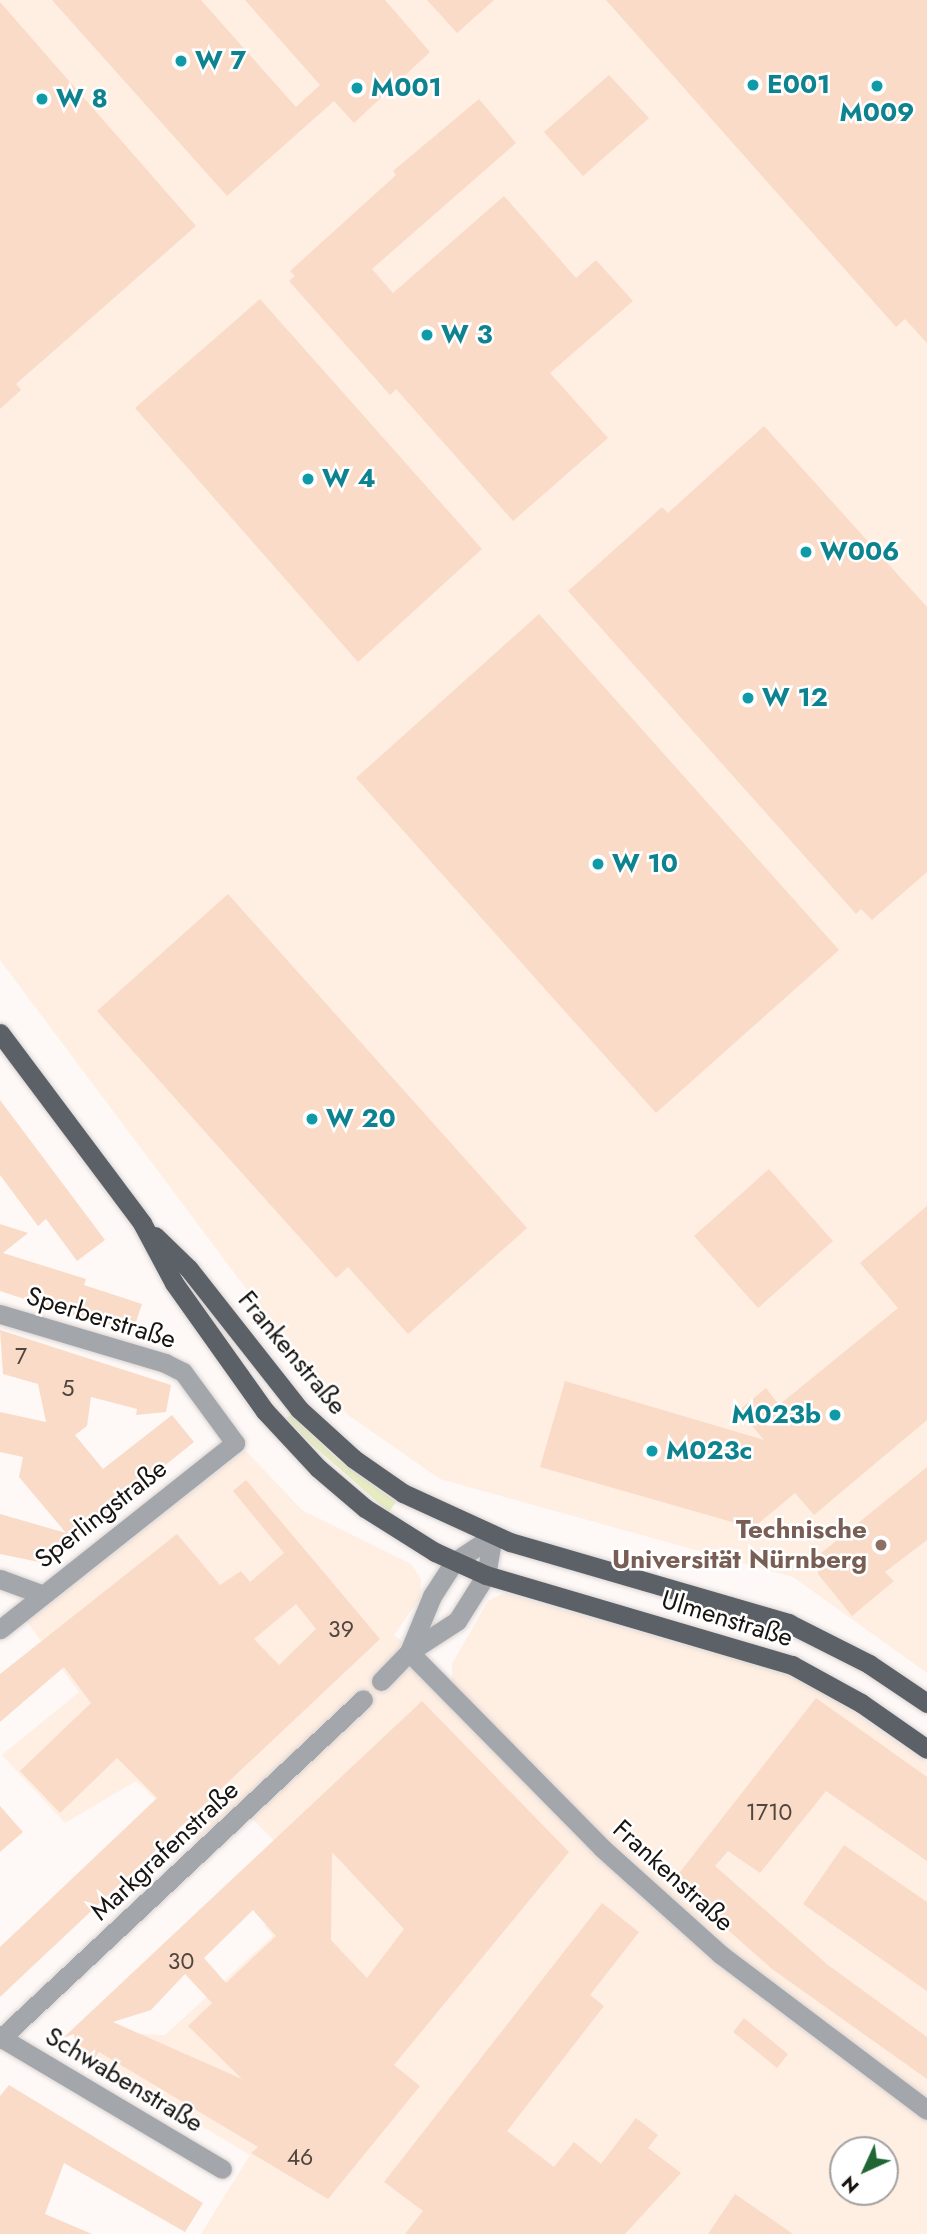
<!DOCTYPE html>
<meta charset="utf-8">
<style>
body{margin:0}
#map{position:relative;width:927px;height:2234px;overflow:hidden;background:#fef9f7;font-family:Jost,sans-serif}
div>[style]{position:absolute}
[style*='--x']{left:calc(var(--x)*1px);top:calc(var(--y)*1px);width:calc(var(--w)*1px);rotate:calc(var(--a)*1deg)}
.built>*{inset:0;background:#ffeee2}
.green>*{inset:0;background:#e7edc0}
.building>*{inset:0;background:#f9dbc7}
.roads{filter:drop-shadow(0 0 2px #d9d4d2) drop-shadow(0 0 2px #d9d4d2)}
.minor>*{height:19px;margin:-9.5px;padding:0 9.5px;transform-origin:9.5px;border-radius:9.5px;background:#a3a6aa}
.primary>*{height:19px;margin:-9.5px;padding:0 9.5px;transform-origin:9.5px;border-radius:9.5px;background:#5b6167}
.dots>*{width:19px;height:19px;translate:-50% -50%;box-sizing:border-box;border:4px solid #fff;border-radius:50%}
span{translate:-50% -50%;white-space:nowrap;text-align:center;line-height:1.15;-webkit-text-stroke:5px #fff;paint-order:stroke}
.number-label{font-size:23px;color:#50463f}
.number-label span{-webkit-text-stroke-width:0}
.culture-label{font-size:26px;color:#0d838f;font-weight:700}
.left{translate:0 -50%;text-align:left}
.right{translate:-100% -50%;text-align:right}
.street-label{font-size:26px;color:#171412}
.education-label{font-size:26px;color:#785e54;font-weight:700}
.north{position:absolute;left:829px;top:2136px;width:70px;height:70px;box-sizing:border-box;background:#fff;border:2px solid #a2a1a0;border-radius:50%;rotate:225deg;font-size:19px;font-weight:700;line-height:28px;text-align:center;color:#171412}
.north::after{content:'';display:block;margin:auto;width:24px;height:32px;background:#1f6632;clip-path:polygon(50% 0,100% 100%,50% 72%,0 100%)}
</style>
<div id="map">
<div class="built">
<div style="clip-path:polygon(0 0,927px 0,927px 1673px,793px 1577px,440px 1479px,348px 1415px,280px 1334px,0 960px)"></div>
<div style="clip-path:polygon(evenodd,245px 1450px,302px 1510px,411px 1564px,421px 1579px,420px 1598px,394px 1635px,452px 1680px,452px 1664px,488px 1601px,504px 1593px,788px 1675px,824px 1692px,927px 1763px,927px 2234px,201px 2234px,250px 2155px,94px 2062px,111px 2033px,165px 2035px,273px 1936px,264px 1925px,290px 1900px,299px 1865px,237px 1804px,198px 1840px,136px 1781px,65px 1823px,2px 1755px,79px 1692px,27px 1622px,245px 1450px,843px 2150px,885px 2150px,885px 2192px,843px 2192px,843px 2150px)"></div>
</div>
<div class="green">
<div style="clip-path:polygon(291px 1415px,338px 1460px,396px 1502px,389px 1512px,309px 1442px,286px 1418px)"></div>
</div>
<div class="building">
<div style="clip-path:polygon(52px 0,201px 0,296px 107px,320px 85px,245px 0,385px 0,430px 52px,354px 123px,334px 101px,227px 196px)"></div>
<div style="clip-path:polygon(427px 0,494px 0,457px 33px)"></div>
<div style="clip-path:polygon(606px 0,927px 0,927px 343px,905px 319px,896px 327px)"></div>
<div style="clip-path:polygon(0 2px,196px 226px,16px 384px,21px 390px,0 409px)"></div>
<div style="clip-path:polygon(609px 75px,649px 118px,583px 176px,544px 132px)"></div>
<div style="clip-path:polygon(479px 99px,516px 143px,372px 269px,393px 293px,504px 196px,576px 278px,596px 260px,633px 301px,550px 373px,608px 438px,513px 521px,396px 389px,390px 395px,289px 281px,295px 276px,290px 271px,396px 175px,393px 171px)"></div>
<div style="clip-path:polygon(260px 299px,482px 549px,358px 662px,135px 408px)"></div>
<div style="clip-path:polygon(764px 426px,927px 607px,927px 872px,872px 920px,861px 909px,856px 914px,568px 591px,662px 507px,668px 513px)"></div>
<div style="clip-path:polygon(539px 614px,839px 950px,656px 1113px,356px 778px)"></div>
<div style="clip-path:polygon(228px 894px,527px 1228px,408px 1334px,348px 1267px,336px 1278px,97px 1011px)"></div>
<div style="clip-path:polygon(0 1100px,105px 1240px,77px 1261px,46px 1219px,38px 1226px,0 1175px)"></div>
<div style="clip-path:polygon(769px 1169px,833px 1241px,758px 1308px,694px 1236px)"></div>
<div style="clip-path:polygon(927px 1206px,927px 1420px,814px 1515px,795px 1493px,753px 1528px,540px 1467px,565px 1381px,764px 1440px,739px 1410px,766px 1388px,779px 1405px,898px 1308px,860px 1263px)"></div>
<div style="clip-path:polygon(0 1224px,28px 1233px,3px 1253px,86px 1279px,84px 1285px,142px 1304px,132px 1334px,0 1291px)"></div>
<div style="clip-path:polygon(0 1330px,171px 1385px,166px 1412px,136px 1415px,137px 1409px,91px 1397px,87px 1426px,75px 1435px,103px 1469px,172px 1415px,194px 1442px,44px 1563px,0 1554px,0 1514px,66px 1533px,19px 1477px,23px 1457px,0 1452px,0 1412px,46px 1422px,38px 1384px,3px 1374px)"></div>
<div style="clip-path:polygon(927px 1467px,927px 1540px,885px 1572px,894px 1581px,852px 1616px,818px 1574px,820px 1554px)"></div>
<div style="clip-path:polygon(evenodd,246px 1480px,380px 1639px,0 1997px,0 1947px,157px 1798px,117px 1758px,60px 1813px,20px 1771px,91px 1703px,64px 1667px,0 1722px,0 1674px,177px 1534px,220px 1585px,241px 1571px,250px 1582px,284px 1553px,233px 1491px,246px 1480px,296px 1604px,316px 1629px,279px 1665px,254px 1639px,296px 1604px)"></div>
<div style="clip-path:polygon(816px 1698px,927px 1777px,927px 1861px,826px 1791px,760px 1873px,728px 1851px,715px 1866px,828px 1965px,927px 2037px,927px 2079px,772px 1969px,673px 1881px)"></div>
<div style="clip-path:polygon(evenodd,422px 1701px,569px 1852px,394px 2065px,420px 2086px,328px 2199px,251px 2153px,258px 2147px,99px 2052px,95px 2058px,76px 2048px,74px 2034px,63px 2038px,422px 1701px,332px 1852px,404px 1929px,367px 1978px,331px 1940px,332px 1852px,422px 1701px,253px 1910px,276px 1936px,226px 1983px,204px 1958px,253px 1910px,422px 1701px,185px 1974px,212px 2003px,188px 2026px,242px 2079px,113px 2022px,151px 2010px,185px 1974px)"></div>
<div style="clip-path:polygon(0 1806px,23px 1832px,0 1852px)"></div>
<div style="clip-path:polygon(844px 1845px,927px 1902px,927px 1991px,803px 1904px)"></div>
<div style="clip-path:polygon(602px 1903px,639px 1932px,590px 1995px,604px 2006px,507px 2131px,554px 2167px,574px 2142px,601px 2164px,636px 2118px,658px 2135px,648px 2148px,681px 2173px,625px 2234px,405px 2234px,423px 2211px,384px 2182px)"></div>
<div style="clip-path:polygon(744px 2018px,788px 2054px,777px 2068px,733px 2032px)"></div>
<div style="clip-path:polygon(9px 2085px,203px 2203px,185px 2232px,64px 2163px,45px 2214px,92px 2234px,0 2234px,0 2096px)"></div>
<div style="clip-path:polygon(735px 2194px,793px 2234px,708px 2234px)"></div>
</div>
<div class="roads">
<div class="minor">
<div style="--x:0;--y:1314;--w:172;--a:16.5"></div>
<div style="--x:165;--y:1363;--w:20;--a:27"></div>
<div style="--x:183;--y:1372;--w:88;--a:53.8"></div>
<div style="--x:235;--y:1443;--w:300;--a:141.6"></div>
<div style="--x:0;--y:1579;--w:44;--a:20.1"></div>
<div style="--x:409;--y:1652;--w:275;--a:45.4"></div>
<div style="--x:602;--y:1848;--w:159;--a:41.9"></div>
<div style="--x:720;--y:1954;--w:259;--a:37"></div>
<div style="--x:409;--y:1652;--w:61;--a:-67.7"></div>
<div style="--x:432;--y:1596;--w:40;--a:-57.1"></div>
<div style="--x:454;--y:1562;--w:47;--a:-33.7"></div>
<div style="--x:381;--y:1681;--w:40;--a:-46"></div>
<div style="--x:409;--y:1652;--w:57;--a:-32.9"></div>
<div style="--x:457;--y:1621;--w:54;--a:-57.8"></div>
<div style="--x:486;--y:1575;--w:40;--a:-80"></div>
<div style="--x:0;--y:2037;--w:258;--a:30.7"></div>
<div style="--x:0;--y:2039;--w:497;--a:-43.1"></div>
</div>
<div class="primary">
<div style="--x:0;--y:1033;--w:237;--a:53.2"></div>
<div style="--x:142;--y:1223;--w:68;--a:61.9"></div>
<div style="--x:174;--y:1283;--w:157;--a:54.6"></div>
<div style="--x:265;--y:1411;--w:78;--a:47.1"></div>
<div style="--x:318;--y:1468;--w:62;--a:40.4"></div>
<div style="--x:365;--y:1508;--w:83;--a:32.2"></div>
<div style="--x:435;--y:1552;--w:56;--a:24.3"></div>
<div style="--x:486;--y:1575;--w:319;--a:16.4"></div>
<div style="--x:792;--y:1665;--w:79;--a:28.8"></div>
<div style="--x:861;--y:1703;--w:80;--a:34.9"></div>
<div style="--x:155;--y:1236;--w:47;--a:44.1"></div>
<div style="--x:189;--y:1269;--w:178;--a:51.8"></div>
<div style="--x:299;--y:1409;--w:74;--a:42.3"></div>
<div style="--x:354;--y:1459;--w:60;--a:34.8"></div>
<div style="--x:403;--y:1493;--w:118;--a:24.6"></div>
<div style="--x:510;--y:1542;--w:290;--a:16.2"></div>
<div style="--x:788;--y:1623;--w:91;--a:26.8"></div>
<div style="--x:869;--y:1664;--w:70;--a:33.9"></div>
</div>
</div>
<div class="dots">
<div style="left:181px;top:61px;background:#0f9aa8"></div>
<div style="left:753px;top:85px;background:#0f9aa8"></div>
<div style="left:877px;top:86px;background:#0f9aa8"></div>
<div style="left:357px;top:88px;background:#0f9aa8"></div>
<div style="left:42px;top:99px;background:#0f9aa8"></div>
<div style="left:427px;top:335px;background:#0f9aa8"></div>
<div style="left:308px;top:479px;background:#0f9aa8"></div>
<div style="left:806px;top:552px;background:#0f9aa8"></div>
<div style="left:748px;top:698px;background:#0f9aa8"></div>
<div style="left:598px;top:864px;background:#0f9aa8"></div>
<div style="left:312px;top:1119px;background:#0f9aa8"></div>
<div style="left:835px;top:1415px;background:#0f9aa8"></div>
<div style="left:652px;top:1451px;background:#0f9aa8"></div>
<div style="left:881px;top:1545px;background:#8d6e63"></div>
</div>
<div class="number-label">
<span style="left:21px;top:1356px">7</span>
<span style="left:68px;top:1388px">5</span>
<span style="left:341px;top:1629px">39</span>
<span style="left:769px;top:1812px">1710</span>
<span style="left:181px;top:1961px">30</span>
<span style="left:300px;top:2157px">46</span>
</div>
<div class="culture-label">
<span class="left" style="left:195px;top:61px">W 7</span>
<span class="left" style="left:767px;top:85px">E001</span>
<span class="left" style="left:371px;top:88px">M001</span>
<span class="left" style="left:56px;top:99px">W 8</span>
<span style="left:877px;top:113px">M009</span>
<span class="left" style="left:441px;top:335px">W 3</span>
<span class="left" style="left:322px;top:479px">W 4</span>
<span class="left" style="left:820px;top:552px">W006</span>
<span class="left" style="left:762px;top:698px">W 12</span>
<span class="left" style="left:612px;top:864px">W 10</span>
<span class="left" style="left:326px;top:1119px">W 20</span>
<span class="right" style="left:821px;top:1415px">M023b</span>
<span class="left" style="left:666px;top:1451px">M023c</span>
</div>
<div class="street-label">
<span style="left:101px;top:1318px;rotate:17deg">Sperberstraße</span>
<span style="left:292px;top:1353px;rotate:50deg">Frankenstraße</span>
<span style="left:101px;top:1514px;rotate:-38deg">Sperlingstraße</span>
<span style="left:727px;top:1619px;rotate:17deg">Ulmenstraße</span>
<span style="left:165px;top:1851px;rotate:-43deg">Markgrafenstraße</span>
<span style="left:673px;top:1876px;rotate:42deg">Frankenstraße</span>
<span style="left:124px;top:2080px;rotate:31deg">Schwabenstraße</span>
</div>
<div class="education-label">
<span class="right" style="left:867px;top:1545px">Technische<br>Universität Nürnberg</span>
</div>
<div class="north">N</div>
</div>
